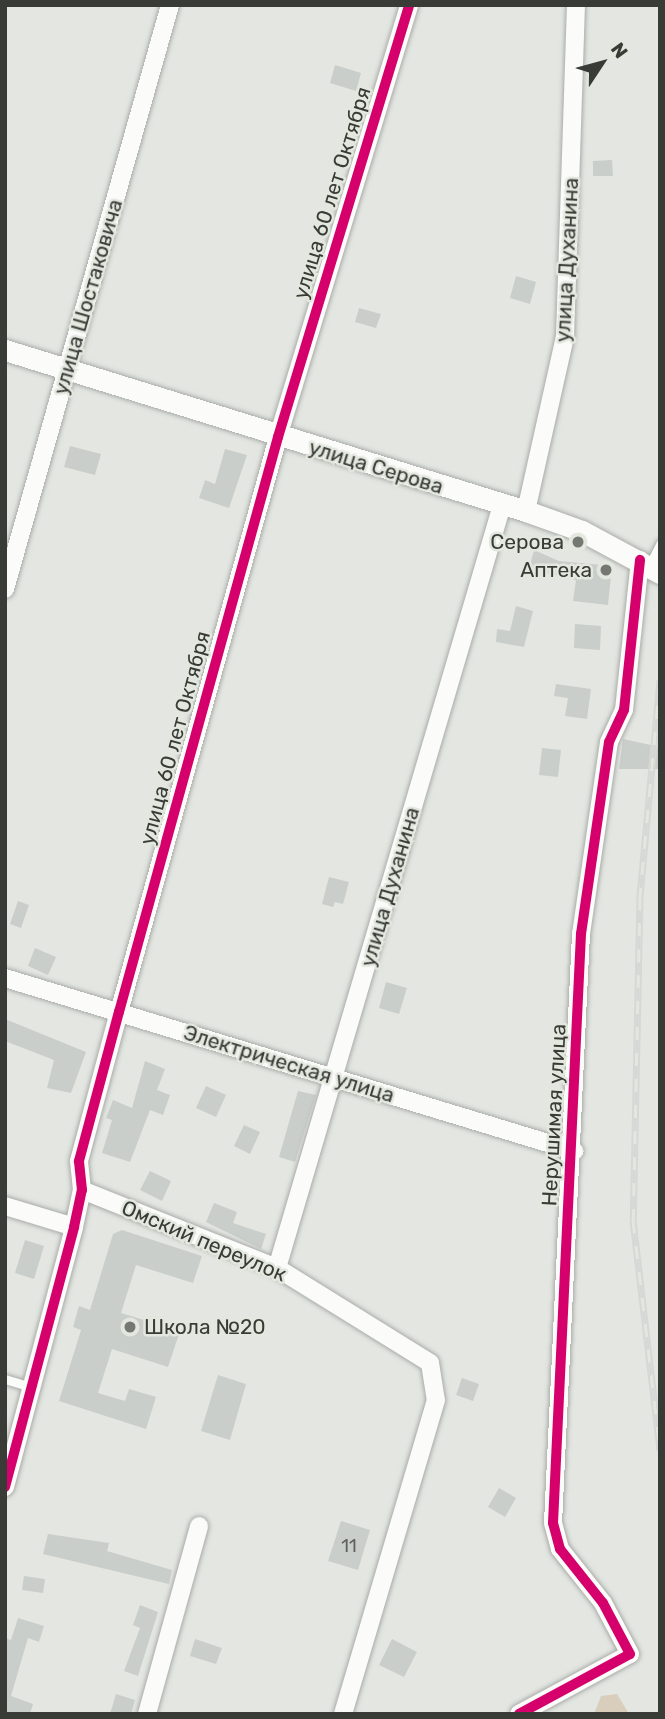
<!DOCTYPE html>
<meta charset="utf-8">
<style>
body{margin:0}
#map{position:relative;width:665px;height:1719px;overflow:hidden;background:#e3e6e1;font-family:Rubik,sans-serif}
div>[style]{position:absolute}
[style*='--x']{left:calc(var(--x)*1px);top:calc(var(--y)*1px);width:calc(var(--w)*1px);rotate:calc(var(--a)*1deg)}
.green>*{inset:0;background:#d9cdbc}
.building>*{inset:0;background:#caceca}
.roads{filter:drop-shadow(0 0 2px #aaaca9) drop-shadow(0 0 2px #aaaca9)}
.service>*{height:9px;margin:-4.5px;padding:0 4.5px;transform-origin:4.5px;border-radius:4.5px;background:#fbfbfa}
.minor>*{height:18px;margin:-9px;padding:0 9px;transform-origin:9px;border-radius:9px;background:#fbfbfa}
.tertiary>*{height:21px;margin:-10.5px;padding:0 10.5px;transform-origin:10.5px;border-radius:10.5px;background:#fbfbfa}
.rail>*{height:7px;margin-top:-3.5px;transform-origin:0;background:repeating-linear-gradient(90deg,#e3e8df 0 13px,#d6d8d6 0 26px);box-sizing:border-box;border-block:2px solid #d6d8d6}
.cycleway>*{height:10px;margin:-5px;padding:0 5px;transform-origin:5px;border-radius:5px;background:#d6006c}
.dots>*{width:19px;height:19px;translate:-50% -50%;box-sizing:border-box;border:4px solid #e3e8df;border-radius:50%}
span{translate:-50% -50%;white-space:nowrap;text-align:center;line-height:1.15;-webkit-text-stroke:5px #e3e8df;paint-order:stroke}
.number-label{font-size:18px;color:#5f615d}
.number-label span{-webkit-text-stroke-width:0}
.street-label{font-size:21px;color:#393b37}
.poi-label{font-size:21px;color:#393b37}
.right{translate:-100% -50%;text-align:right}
.left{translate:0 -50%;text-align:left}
.frame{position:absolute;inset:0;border:7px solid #393b37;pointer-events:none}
.north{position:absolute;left:567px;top:28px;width:70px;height:70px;-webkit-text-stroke:5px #e3e8df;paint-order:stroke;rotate:54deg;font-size:19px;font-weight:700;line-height:28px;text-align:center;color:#393b37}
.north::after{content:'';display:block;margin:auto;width:24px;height:32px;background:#393b37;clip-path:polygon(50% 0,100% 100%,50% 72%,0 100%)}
</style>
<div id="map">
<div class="green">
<div style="clip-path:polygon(617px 1694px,629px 1714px,594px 1714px,601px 1696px)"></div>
</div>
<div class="building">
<div style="clip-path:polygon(335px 65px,361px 73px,356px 91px,330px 83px)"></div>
<div style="clip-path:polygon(612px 160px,613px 176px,593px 176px,593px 161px)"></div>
<div style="clip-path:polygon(516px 276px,536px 282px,530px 304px,510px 298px)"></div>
<div style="clip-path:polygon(359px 308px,381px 314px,376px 328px,355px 322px)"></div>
<div style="clip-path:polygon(70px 446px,101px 454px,95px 475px,64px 467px)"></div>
<div style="clip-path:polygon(225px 449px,247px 455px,229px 508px,199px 498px,205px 480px,215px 484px)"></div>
<div style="clip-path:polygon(534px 550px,559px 561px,612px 566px,608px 605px,573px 601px,576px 580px,529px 569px)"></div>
<div style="clip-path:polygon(516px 606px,533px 611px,524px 647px,496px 642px,497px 629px,510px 631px)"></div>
<div style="clip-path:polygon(575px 624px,601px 626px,600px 650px,574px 648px)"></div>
<div style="clip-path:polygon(556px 684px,591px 689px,587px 719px,565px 716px,568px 698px,554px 696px)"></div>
<div style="clip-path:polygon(623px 739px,660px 747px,660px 769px,619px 769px)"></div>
<div style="clip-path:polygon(542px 748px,561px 750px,558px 777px,539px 775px)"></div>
<div style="clip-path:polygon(329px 877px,349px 882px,343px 904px,335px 902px,333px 907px,322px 904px)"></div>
<div style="clip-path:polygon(18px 901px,29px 905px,21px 928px,10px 924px)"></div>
<div style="clip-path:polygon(35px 948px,56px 957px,48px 975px,28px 966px)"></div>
<div style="clip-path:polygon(386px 982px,407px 988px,399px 1014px,379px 1008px)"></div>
<div style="clip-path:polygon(5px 1019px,86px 1052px,71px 1093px,47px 1088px,54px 1060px,5px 1041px)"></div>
<div style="clip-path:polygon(145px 1061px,165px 1069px,157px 1090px,170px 1095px,163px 1115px,150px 1110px,130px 1162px,102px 1153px,112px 1120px,106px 1118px,113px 1100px,132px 1108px)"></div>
<div style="clip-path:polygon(206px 1086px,226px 1095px,216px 1117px,196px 1108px)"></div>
<div style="clip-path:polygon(298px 1091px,316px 1095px,295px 1162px,279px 1157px)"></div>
<div style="clip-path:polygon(244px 1125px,260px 1132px,250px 1154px,234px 1146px)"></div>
<div style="clip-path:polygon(150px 1171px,171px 1181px,162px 1201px,140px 1190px)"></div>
<div style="clip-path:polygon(214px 1203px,237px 1212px,233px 1223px,266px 1234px,261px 1249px,206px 1222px)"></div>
<div style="clip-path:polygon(122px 1230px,202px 1256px,193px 1283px,136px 1265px,121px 1313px,180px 1331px,168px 1367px,112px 1349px,98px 1393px,125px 1401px,129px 1389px,156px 1397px,146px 1429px,59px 1401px,81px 1330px,73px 1327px,79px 1306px,90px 1310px,113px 1234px)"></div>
<div style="clip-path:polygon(25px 1240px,44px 1246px,34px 1279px,15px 1273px)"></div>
<div style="clip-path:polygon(218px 1375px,246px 1384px,230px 1440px,201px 1431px)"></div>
<div style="clip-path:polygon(462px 1378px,479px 1384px,473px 1401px,456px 1395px)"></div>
<div style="clip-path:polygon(499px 1488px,516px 1498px,505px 1517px,488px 1507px)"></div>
<div style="clip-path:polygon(341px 1521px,370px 1530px,358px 1570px,328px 1561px)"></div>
<div style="clip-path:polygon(48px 1534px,109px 1543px,107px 1551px,172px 1570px,169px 1584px,43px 1554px)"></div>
<div style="clip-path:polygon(24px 1576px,45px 1579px,43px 1593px,22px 1590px)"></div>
<div style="clip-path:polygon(140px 1605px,158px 1612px,138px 1676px,124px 1671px,140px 1628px,133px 1625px)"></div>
<div style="clip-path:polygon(18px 1618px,44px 1626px,39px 1642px,28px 1638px,11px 1696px,33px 1704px,30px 1714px,5px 1714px,5px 1638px,11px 1640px)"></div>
<div style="clip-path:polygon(195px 1639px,222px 1648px,216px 1664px,190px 1656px)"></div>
<div style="clip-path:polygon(392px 1639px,417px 1652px,404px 1677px,379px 1665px)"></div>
<div style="clip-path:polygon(116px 1694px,135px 1700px,131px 1714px,110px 1714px)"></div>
</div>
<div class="roads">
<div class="service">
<div style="--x:649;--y:566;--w:25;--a:-63"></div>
<div style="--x:5;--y:1379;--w:28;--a:17"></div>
</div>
<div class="minor">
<div style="--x:526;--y:511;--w:179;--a:-77.4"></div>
<div style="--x:565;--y:336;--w:331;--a:-88.1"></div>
<div style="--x:5;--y:589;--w:607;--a:-74.22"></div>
<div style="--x:5;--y:978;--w:595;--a:16.91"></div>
<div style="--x:82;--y:1190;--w:210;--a:21.8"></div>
<div style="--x:277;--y:1268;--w:180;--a:31.8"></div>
<div style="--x:430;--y:1363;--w:37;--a:81"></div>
<div style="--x:436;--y:1400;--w:327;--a:106.5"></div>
<div style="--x:5;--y:1206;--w:72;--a:16.9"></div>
<div style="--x:277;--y:1268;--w:795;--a:-73.57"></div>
<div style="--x:5;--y:1487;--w:269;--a:-75.1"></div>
<div style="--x:74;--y:1227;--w:38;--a:-78"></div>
<div style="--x:82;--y:1190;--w:29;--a:-96"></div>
<div style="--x:79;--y:1161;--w:154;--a:-75"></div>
<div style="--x:119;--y:1012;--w:597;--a:-74.54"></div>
<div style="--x:278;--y:437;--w:451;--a:-73.1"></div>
<div style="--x:147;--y:1714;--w:195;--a:-74.5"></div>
<div style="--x:519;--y:1714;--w:126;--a:-28.4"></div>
<div style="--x:630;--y:1654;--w:58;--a:-117.9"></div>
<div style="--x:603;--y:1603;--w:69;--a:-128.5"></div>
<div style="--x:560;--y:1549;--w:27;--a:-105"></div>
<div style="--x:553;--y:1523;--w:590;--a:-87.28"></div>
<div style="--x:581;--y:934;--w:194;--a:-81.7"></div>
<div style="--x:609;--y:742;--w:35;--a:-65"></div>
<div style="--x:624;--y:710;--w:151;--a:-83.9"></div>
</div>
<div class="tertiary">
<div style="--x:5;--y:350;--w:545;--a:17.17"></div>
<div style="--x:526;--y:511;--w:59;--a:19.7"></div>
<div style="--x:582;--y:531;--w:89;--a:28.3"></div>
</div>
</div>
<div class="rail">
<div style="--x:660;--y:680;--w:218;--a:95.3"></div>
<div style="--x:640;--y:897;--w:323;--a:91.2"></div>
<div style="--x:633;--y:1220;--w:232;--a:83.3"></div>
</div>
<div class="cycleway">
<div style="--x:5;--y:1487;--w:269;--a:-75.1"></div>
<div style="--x:74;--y:1227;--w:38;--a:-78"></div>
<div style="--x:82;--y:1190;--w:29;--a:-96"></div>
<div style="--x:79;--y:1161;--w:154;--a:-75"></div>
<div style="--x:119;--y:1012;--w:597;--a:-74.54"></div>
<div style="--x:278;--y:437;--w:451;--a:-73.1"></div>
<div style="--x:519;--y:1714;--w:126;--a:-28.4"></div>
<div style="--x:630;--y:1654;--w:58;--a:-117.9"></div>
<div style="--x:603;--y:1603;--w:69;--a:-128.5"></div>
<div style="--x:560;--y:1549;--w:27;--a:-105"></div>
<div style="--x:553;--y:1523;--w:590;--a:-87.28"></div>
<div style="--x:581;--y:934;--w:194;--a:-81.7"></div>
<div style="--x:609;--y:742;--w:35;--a:-65"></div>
<div style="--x:624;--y:710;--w:151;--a:-83.9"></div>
</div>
<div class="dots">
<div style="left:578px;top:542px;background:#747772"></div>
<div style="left:606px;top:570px;background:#747772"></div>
<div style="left:130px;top:1327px;background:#747772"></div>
</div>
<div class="number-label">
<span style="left:349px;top:1546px">11</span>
</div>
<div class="street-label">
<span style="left:332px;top:193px;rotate:-73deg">улица 60 лет Октября</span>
<span style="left:567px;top:260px;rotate:-87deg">улица Духанина</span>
<span style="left:88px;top:297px;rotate:-74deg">улица Шостаковича</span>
<span style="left:376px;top:467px;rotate:17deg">улица Серова</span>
<span style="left:175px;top:738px;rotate:-75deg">улица 60 лет Октября</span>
<span style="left:390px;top:887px;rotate:-74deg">улица Духанина</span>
<span style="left:289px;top:1064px;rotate:17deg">Электрическая улица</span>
<span style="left:554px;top:1115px;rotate:-87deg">Нерушимая улица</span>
<span style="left:204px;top:1241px;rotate:23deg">Омский переулок</span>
</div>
<div class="poi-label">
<span class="right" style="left:564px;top:542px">Серова</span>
<span class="right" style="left:592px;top:570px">Аптека</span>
<span class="left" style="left:144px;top:1327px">Школа №20</span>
</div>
<div class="frame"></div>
<div class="north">N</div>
</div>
